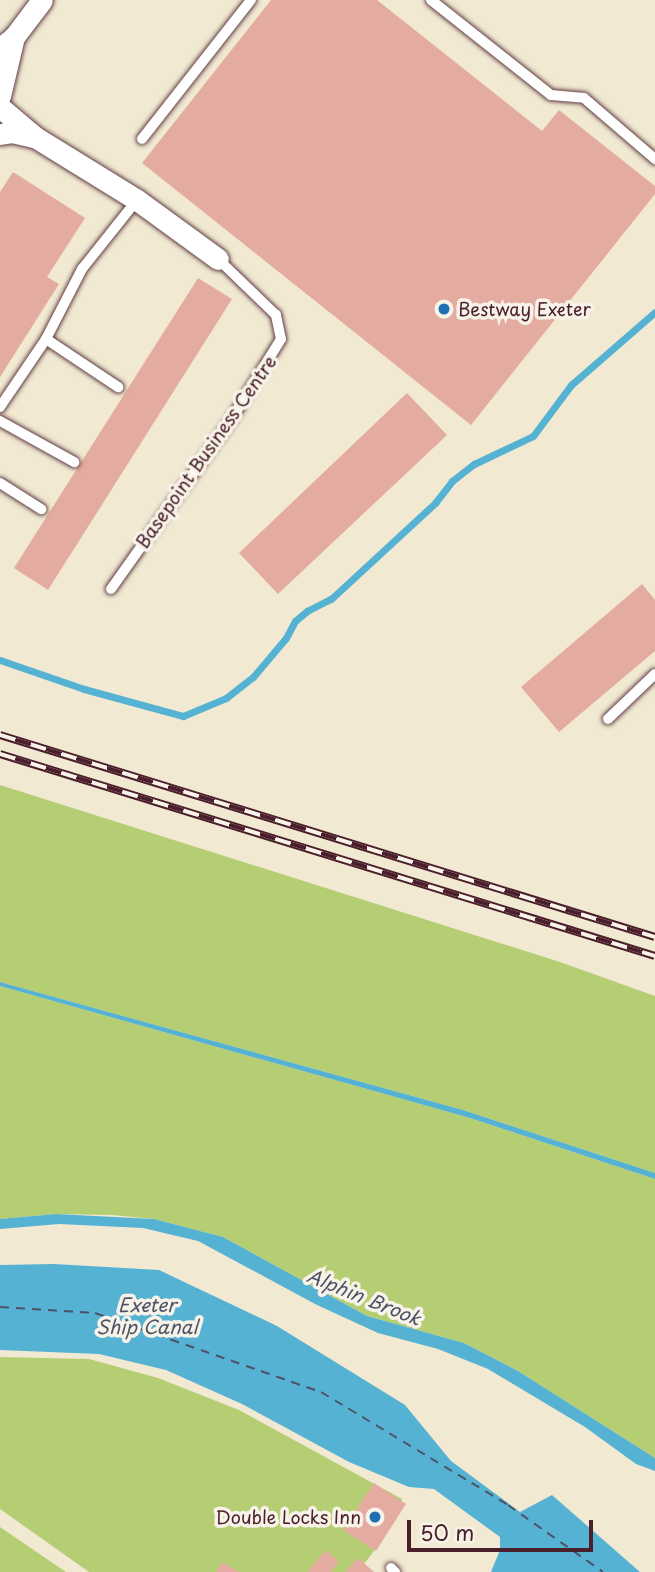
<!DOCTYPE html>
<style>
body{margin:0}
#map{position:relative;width:655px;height:1572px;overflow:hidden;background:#f1e9d2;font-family:"Playpen Sans",sans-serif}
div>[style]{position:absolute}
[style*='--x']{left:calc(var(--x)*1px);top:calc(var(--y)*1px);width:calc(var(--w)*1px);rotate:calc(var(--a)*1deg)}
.green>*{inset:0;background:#b6ce73}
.water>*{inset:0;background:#55b2d3}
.stream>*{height:7px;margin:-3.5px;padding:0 3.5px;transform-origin:3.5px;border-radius:3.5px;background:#55b2d3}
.ferry>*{height:2px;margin-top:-1px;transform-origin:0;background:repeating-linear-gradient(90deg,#4e5266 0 9px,transparent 0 16px)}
.building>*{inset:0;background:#e4aca1}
.roads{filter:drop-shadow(0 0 2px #633d44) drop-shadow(0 0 2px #633d44)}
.lane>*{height:10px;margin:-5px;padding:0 5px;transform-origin:5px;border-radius:5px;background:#fff}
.street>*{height:21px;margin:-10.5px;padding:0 10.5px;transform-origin:10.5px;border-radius:10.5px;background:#fff}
.rail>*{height:8px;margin-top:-4px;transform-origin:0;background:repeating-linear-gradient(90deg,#f7f3e8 0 16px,#4a1f2b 0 32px);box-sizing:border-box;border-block:2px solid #4a1f2b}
.dots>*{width:19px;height:19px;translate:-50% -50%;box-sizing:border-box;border:4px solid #f7f3e8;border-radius:50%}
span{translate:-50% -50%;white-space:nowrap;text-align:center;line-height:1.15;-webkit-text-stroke:7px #f7f3e8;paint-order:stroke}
.poi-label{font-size:18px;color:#4a1f2b}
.left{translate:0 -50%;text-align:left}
.right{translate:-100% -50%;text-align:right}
.street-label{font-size:18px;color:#4a1f2b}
.water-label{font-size:19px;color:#4e5266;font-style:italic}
.scale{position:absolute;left:407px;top:1520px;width:186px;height:32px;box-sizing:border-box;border:4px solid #4a1f2b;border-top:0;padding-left:9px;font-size:21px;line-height:24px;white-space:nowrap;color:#4a1f2b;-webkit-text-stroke:5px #f7f3e8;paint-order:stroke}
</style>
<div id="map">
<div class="green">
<div style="clip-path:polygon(0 785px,560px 962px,655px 996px,655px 1173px,463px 1110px,0 982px)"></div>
<div style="clip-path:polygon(0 986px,470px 1118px,655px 1179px,655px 1458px,518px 1371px,464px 1343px,367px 1316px,223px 1237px,154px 1219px,112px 1215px,56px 1214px,0 1219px)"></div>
<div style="clip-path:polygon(0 1357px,89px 1359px,158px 1378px,239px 1410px,402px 1499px,374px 1551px,358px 1572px,89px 1572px,0 1509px)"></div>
<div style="clip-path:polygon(0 1527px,66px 1572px,0 1572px)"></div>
</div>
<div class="water">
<div style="clip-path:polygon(0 982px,463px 1110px,655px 1173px,655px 1179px,470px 1118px,0 986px)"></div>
<div style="clip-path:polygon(56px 1214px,154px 1219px,223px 1237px,367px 1316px,464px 1343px,518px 1371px,655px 1458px,655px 1471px,636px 1464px,585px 1427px,488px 1369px,438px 1349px,378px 1333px,317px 1305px,198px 1241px,143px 1228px,59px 1224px,0 1229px,0 1219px)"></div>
<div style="clip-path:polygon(54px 1264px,159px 1270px,277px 1326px,405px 1405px,451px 1461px,520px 1512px,552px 1495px,640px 1572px,491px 1572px,500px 1550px,500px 1537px,434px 1489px,409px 1487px,349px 1462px,242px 1404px,166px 1370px,99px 1354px,0 1350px,0 1265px)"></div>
</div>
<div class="stream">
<div style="--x:0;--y:660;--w:89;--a:19"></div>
<div style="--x:84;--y:689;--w:103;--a:15.3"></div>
<div style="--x:183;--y:716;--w:47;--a:-22.7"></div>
<div style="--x:226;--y:698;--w:34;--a:-38"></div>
<div style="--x:253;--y:677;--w:51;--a:-49.8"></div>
<div style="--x:286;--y:638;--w:19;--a:-62"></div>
<div style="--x:295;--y:621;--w:16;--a:-40"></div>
<div style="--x:307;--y:611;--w:27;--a:-27"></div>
<div style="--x:331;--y:599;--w:142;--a:-42.7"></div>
<div style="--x:435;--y:503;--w:28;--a:-52"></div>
<div style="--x:452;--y:481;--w:28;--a:-38"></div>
<div style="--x:474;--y:464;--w:65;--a:-25.4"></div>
<div style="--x:533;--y:436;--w:64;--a:-53.3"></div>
<div style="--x:571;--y:385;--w:111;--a:-41"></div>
</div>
<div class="ferry">
<div style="--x:0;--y:1307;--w:95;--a:3.6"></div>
<div style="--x:95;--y:1313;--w:239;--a:19.3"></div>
<div style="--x:321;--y:1392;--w:218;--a:31.1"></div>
<div style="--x:508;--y:1505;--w:116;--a:35.2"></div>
</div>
<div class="building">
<div style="clip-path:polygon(271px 0,377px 0,542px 131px,559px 110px,655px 186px,655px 194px,471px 425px,142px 163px)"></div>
<div style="clip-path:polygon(13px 172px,85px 218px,47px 277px,59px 284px,0 377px,0 192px)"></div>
<div style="clip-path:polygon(198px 278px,232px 299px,48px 590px,14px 568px)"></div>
<div style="clip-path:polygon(407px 393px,447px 435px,278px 594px,239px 553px)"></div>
<div style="clip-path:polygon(642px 584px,655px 600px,655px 651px,559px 732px,521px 687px)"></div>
<div style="clip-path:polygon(374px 1483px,406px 1504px,376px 1551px,343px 1530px)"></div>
<div style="clip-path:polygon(326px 1550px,339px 1562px,330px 1572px,307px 1572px)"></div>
<div style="clip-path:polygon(358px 1558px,374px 1572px,345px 1572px)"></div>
<div style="clip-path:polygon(222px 1562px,239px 1572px,216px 1572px)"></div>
</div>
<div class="roads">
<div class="lane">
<div style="--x:431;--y:0;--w:153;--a:38.4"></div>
<div style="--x:551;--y:95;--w:33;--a:5"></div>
<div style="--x:584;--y:98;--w:94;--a:40.7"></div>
<div style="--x:142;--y:139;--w:177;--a:-51.9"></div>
<div style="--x:46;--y:339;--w:87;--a:33.7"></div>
<div style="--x:0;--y:407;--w:82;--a:-55.9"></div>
<div style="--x:46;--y:339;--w:79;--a:-62.8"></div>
<div style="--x:82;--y:269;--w:88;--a:-51.4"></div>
<div style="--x:0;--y:421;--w:85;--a:29"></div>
<div style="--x:0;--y:483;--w:49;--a:32.4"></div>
<div style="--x:111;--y:589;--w:207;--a:-54.6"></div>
<div style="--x:231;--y:420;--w:95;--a:-58.3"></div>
<div style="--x:281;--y:339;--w:25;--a:-102"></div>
<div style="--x:276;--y:315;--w:81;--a:-136"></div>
<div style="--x:608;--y:719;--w:65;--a:-43.8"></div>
<div style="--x:391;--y:1568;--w:6;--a:45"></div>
</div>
<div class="street">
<div style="--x:0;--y:48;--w:18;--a:-38"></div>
<div style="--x:14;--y:37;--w:46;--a:-52.9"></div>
<div style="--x:0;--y:96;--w:61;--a:-76.7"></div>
<div style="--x:2;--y:109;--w:43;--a:40.3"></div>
<div style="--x:35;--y:137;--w:120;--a:31.7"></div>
<div style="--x:137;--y:200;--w:100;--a:36.1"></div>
<div style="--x:0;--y:134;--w:12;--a:-9"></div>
<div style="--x:12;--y:132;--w:22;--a:13"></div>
</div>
</div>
<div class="rail">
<div style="--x:0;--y:735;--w:685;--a:17.14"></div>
<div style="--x:0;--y:754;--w:685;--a:17.14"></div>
</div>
<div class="dots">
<div style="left:444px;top:309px;background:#1f6fb2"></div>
<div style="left:375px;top:1517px;background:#1f6fb2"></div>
</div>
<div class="poi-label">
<span class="left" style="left:458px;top:309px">Bestway Exeter</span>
<span class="right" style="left:361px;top:1517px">Double Locks Inn</span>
</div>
<div class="street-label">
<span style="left:206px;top:452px;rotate:-55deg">Basepoint Business Centre</span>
</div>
<div class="water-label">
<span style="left:364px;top:1297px;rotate:22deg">Alphin Brook</span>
<span style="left:147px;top:1316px">Exeter<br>Ship Canal</span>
</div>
<div class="scale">50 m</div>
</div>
